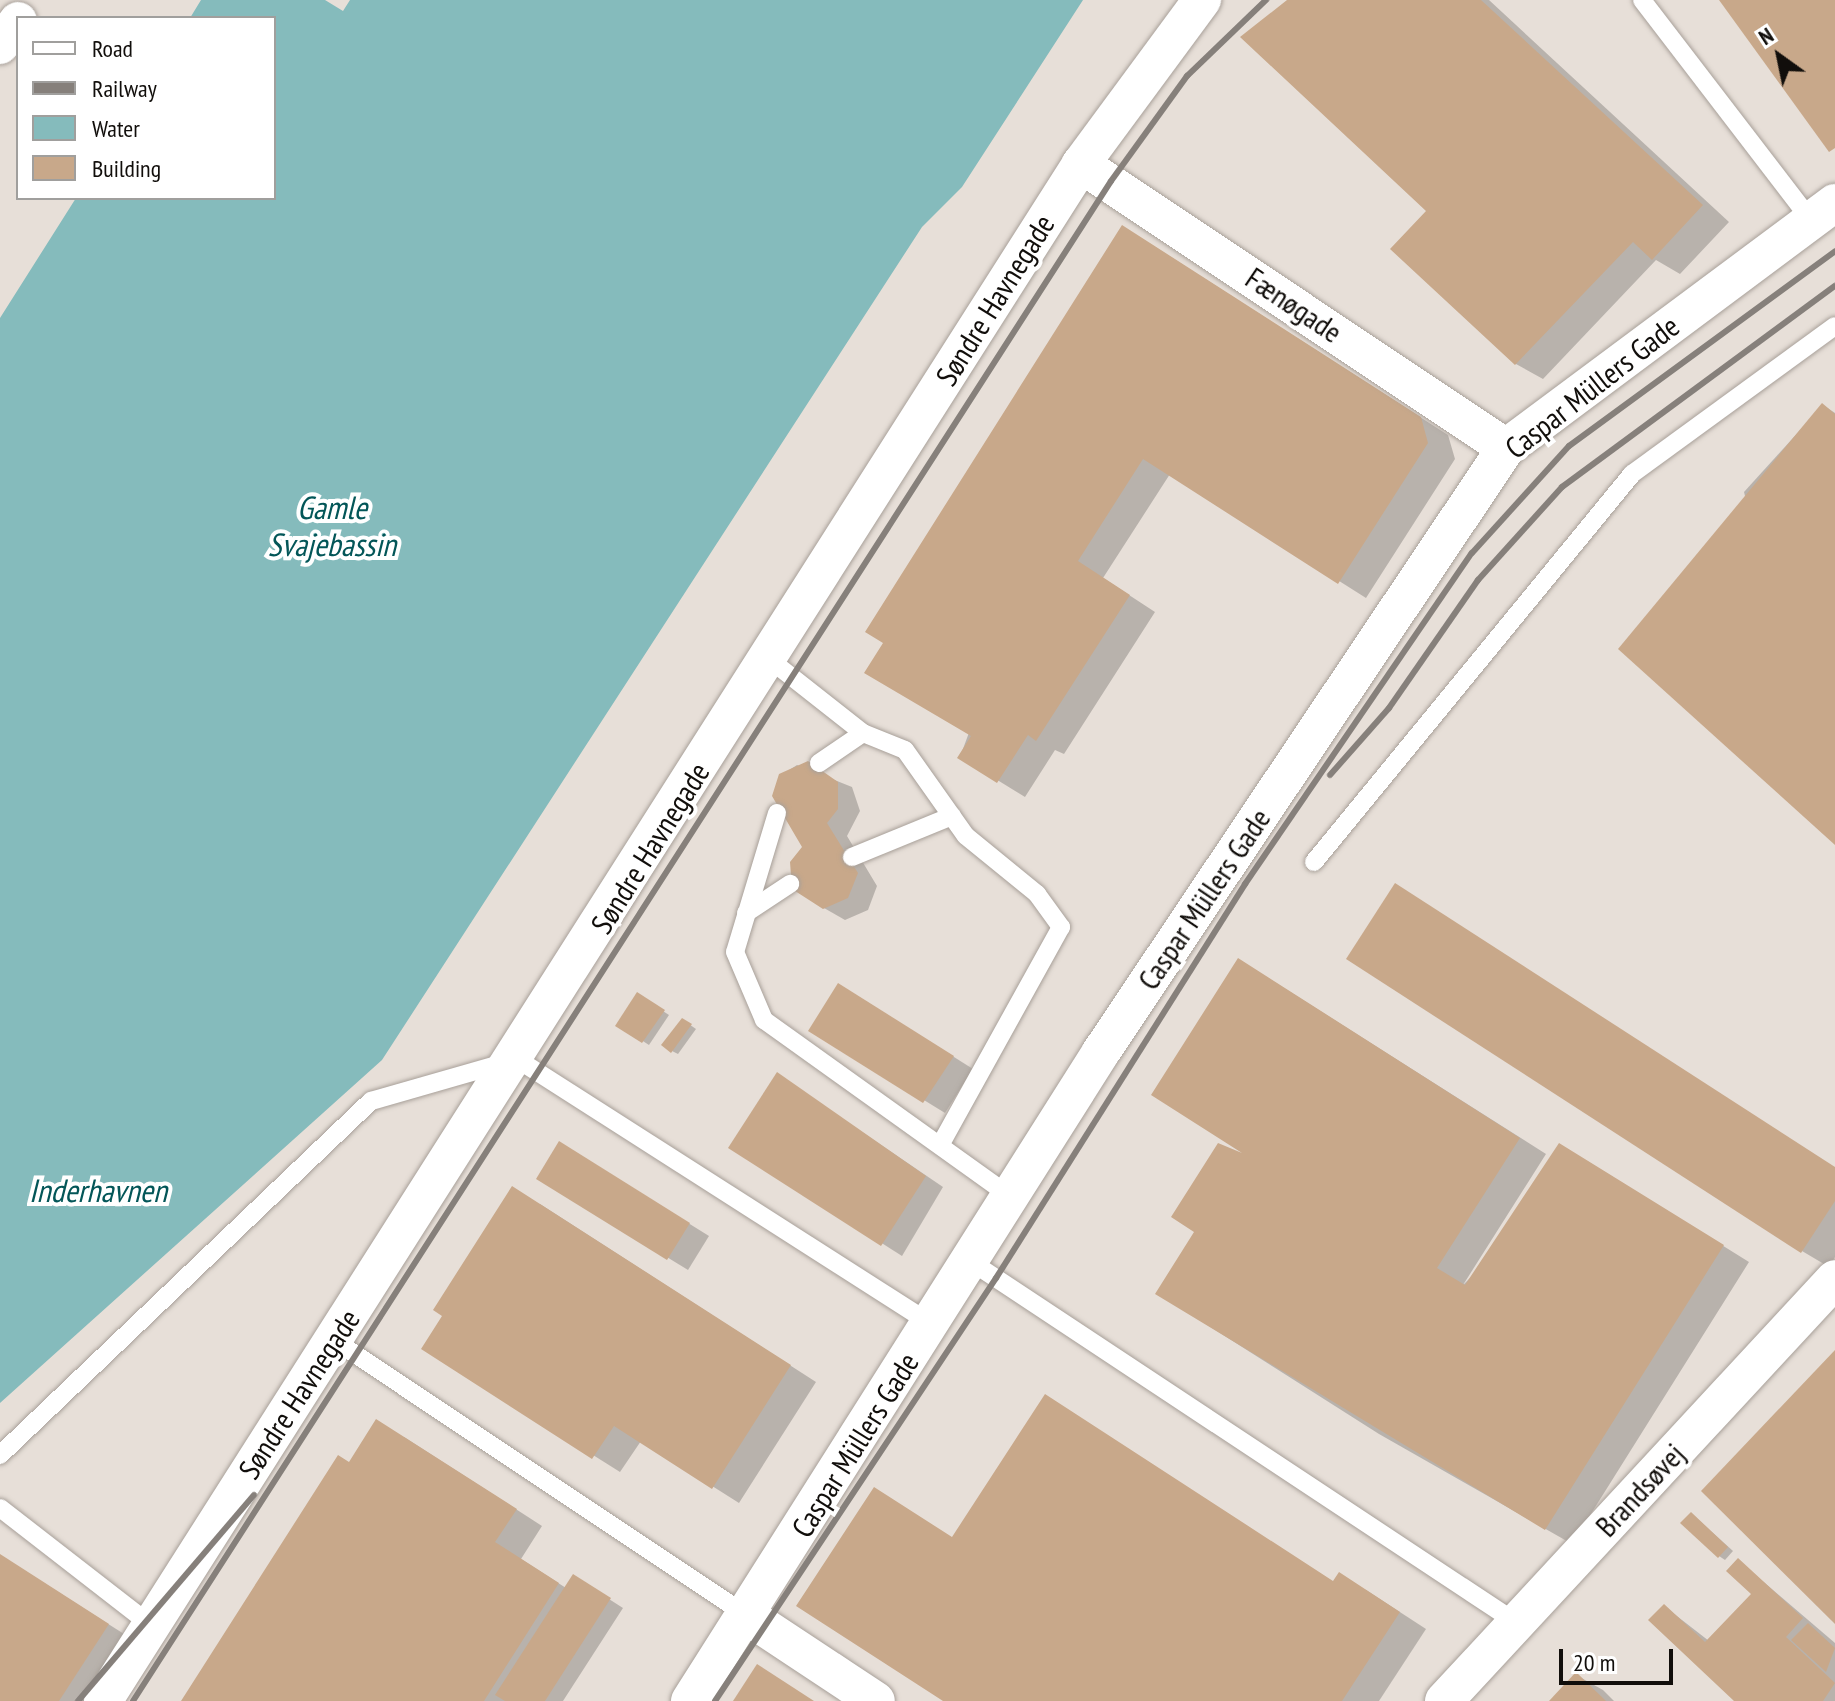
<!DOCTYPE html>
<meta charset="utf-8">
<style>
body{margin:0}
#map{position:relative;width:1835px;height:1701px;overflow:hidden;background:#e7dfd8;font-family:"PT Sans Narrow",sans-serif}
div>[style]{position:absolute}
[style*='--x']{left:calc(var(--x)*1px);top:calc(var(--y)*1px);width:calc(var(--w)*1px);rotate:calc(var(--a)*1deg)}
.water>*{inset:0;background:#85bbbc}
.shadow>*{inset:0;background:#0003}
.building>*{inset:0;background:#c8a88a}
.roads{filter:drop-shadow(0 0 2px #a8a099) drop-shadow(0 0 2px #a8a099)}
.lane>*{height:18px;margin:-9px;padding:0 9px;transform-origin:9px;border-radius:9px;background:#fff}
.street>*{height:38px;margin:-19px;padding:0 19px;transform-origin:19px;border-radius:19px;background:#fff}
.rail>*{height:6px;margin:-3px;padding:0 3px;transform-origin:3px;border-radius:3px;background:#86807b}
span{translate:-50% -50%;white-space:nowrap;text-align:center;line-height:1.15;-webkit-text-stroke:8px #fff;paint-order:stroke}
.street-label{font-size:30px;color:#110e0b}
.water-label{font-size:32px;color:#035658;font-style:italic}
.legend{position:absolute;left:16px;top:16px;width:260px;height:184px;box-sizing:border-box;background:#fff;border:2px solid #a09f9d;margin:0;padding:10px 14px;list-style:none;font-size:24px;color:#110e0b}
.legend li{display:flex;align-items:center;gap:16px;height:40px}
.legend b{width:40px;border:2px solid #a09f9d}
.north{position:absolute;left:1739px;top:16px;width:80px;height:80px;-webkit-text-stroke:6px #fff;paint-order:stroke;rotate:327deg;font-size:22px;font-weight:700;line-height:32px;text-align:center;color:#110e0b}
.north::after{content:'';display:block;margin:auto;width:28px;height:36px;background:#110e0b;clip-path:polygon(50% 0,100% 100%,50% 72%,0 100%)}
.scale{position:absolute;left:1559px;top:1649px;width:114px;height:36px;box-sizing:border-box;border:4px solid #110e0b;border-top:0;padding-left:10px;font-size:24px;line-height:28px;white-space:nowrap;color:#110e0b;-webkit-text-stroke:6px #fff;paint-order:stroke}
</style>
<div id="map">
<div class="water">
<div style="clip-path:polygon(201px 0,325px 0,343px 11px,350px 0,1083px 0,962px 187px,922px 227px,382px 1060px,0 1403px,0 318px,76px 198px,274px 198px,274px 18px,190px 18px)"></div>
</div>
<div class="shadow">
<div style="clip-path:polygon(1290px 0,1489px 0,1729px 222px,1680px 274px,1656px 260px,1543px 379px,1516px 364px,1429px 211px)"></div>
<div style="clip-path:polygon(1149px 243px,1448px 435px,1455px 459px,1366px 598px,1170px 474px,1103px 578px,1155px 612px,1064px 754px,1055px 750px,1025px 797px,960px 757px)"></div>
<div style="clip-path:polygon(1823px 405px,1835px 413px,1835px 842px,1744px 492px)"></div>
<div style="clip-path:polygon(797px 765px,852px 787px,860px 811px,847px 836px,877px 886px,868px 910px,845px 920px,824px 908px,780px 776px)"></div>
<div style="clip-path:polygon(1265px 976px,1546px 1154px,1463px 1285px,1587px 1161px,1749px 1262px,1572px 1544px,1379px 1434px,1157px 1293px,1251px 1159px)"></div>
<div style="clip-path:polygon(637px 994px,669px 1015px,649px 1045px,618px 1025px)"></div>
<div style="clip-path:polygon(859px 997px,973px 1069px,945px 1113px,810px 1030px)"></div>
<div style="clip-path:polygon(683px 1020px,696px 1029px,678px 1054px,672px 1051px)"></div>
<div style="clip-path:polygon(778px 1075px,943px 1187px,902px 1256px,731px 1147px)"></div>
<div style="clip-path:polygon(579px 1155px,709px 1236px,688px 1270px,538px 1178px)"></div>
<div style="clip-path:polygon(1835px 1167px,1835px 1257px,1829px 1267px,1802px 1251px)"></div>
<div style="clip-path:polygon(540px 1204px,816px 1382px,739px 1503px,641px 1441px,620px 1472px,423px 1348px)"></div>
<div style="clip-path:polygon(404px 1437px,542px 1526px,521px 1559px,566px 1588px,587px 1585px,623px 1608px,563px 1701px,185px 1701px,350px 1464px)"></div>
<div style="clip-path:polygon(1692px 1514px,1733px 1551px,1725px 1560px,1719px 1556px)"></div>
<div style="clip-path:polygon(954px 1539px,1335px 1583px,1366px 1590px,1426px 1629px,1379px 1701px,946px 1701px)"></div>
<div style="clip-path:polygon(0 1555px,135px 1641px,96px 1701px,0 1701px)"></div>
<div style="clip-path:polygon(1739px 1561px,1835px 1643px,1835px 1701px,1737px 1701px,1664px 1606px,1709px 1641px,1754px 1594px)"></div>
<div style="clip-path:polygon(1576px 1675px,1603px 1690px,1614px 1701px,1552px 1701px)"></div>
</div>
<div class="building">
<div style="clip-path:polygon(1287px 0,1481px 0,1703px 205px,1652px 260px,1633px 242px,1515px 365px,1390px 249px,1426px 211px,1240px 37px)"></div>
<div style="clip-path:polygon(1719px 0,1835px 0,1835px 148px,1829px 152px)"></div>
<div style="clip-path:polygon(1122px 225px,1421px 417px,1428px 443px,1338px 584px,1143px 459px,1078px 561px,1130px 595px,1036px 741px,1028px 735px,997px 783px,957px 758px,971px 736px,864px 673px,883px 643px,865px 632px)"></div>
<div style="clip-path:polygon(1822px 403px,1835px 414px,1835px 845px,1618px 649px)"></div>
<div style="clip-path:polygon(808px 761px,838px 782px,838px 809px,827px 823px,858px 873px,848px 898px,823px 909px,792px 889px,790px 862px,802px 847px,772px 796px,779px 774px)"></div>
<div style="clip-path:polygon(1395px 883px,1835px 1167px,1835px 1201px,1801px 1253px,1346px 959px)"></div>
<div style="clip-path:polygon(1238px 958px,1520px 1138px,1437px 1268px,1465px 1285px,1559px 1143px,1724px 1245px,1545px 1530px,1155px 1294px,1194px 1232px,1171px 1217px,1218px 1143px,1242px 1153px,1151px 1095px)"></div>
<div style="clip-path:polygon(838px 983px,954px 1056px,923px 1103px,808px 1031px)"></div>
<div style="clip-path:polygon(637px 992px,665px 1010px,642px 1043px,615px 1026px)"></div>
<div style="clip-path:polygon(682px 1018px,692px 1024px,671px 1053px,661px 1045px)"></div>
<div style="clip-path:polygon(777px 1072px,926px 1176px,881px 1246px,728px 1148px)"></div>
<div style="clip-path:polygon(559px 1141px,690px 1223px,667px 1260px,536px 1179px)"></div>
<div style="clip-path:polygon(512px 1186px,791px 1365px,712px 1489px,614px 1426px,592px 1459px,421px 1349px,442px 1316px,433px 1310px)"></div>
<div style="clip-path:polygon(1835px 1350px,1835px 1624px,1701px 1491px)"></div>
<div style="clip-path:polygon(1045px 1394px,1333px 1581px,1339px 1572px,1400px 1612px,1342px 1701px,943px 1701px,796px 1606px,874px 1487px,952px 1537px)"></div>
<div style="clip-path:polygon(376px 1419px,517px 1509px,495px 1542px,559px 1583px,484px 1701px,181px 1701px,338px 1455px,349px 1462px)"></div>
<div style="clip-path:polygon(1691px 1512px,1728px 1547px,1718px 1558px,1680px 1523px)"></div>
<div style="clip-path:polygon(0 1554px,109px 1624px,59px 1701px,0 1701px)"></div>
<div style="clip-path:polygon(1738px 1558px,1803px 1618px,1786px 1637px,1835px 1683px,1823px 1701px,1734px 1701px,1648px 1620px,1664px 1604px,1705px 1642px,1751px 1594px,1726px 1571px)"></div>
<div style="clip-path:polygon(573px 1574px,611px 1598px,545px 1701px,505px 1701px,495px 1695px)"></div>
<div style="clip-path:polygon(1808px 1623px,1835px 1648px,1826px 1672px,1791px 1640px)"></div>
<div style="clip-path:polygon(757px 1664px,814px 1701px,733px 1701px)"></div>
<div style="clip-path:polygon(1576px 1672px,1606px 1701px,1549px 1701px)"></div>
</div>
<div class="roads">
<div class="lane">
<div style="--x:1642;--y:0;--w:277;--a:52.5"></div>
<div style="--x:769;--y:659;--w:120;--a:38.2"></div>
<div style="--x:819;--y:763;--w:53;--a:-34.3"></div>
<div style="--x:863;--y:733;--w:45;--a:22"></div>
<div style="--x:905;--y:750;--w:105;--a:54.7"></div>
<div style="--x:966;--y:836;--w:92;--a:39.2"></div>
<div style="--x:1037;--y:894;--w:41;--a:54"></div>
<div style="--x:1061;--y:927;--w:249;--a:119"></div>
<div style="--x:777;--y:813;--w:145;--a:106.8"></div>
<div style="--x:735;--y:952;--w:74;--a:66.9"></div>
<div style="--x:764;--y:1020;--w:302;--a:35.6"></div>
<div style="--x:852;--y:857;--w:108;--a:-22.3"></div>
<div style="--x:1314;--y:862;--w:502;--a:-50.66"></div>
<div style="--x:1632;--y:474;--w:251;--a:-36.1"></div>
<div style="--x:746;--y:913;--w:53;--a:-33.4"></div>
<div style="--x:970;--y:1261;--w:656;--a:33.5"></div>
<div style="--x:334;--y:1340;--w:498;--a:33.7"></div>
<div style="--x:0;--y:1455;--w:513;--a:-43.66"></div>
<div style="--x:371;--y:1101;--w:152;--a:-16"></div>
<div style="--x:517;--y:1059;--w:492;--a:32.6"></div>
<div style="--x:0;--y:1508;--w:191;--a:37.8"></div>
</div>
<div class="street">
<div style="--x:0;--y:45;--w:30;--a:-53"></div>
<div style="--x:1081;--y:164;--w:511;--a:33.75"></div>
<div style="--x:749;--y:1617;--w:152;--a:33.5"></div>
<div style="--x:103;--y:1701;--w:1822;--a:-57.53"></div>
<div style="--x:1081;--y:164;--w:204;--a:-53.6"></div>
<div style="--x:690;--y:1701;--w:768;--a:-57.65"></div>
<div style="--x:1101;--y:1052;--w:727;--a:-56.16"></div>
<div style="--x:1506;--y:448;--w:410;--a:-36.7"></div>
<div style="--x:1444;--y:1701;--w:575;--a:-47.18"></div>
</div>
</div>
<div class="rail">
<div style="--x:1330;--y:775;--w:89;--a:-48.6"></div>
<div style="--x:1389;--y:708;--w:156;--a:-55.2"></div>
<div style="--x:1478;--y:580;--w:125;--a:-47.9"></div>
<div style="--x:1562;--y:487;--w:339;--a:-36.4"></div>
<div style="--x:78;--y:1701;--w:271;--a:-49.5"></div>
<div style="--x:133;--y:1701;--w:1807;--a:-57.24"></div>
<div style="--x:1111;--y:181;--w:130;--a:-54.1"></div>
<div style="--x:1187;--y:76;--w:110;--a:-43.9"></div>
<div style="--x:715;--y:1701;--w:508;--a:-56.4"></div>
<div style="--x:996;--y:1278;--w:466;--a:-57.7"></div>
<div style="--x:1245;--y:884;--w:401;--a:-55.6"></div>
<div style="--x:1472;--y:553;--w:144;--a:-47.8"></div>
<div style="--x:1569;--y:446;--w:330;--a:-36.2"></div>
</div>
<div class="street-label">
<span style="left:995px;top:300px;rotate:-58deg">Søndre Havnegade</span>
<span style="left:1294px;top:305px;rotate:34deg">Fænøgade</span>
<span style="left:1592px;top:387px;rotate:-38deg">Caspar Müllers Gade</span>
<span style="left:650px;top:848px;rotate:-58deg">Søndre Havnegade</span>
<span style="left:1204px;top:899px;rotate:-56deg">Caspar Müllers Gade</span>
<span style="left:299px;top:1394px;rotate:-57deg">Søndre Havnegade</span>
<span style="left:855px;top:1445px;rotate:-58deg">Caspar Müllers Gade</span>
<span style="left:1640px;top:1490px;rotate:-47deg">Brandsøvej</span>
</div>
<div class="water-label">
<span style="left:332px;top:526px">Gamle<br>Svajebassin</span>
<span style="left:98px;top:1190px">Inderhavnen</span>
</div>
<ul class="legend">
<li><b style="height:10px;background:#fff"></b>Road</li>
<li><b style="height:10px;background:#86807b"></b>Railway</li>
<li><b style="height:22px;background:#85bbbc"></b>Water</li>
<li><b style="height:22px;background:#c8a88a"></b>Building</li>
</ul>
<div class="north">N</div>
<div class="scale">20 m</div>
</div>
